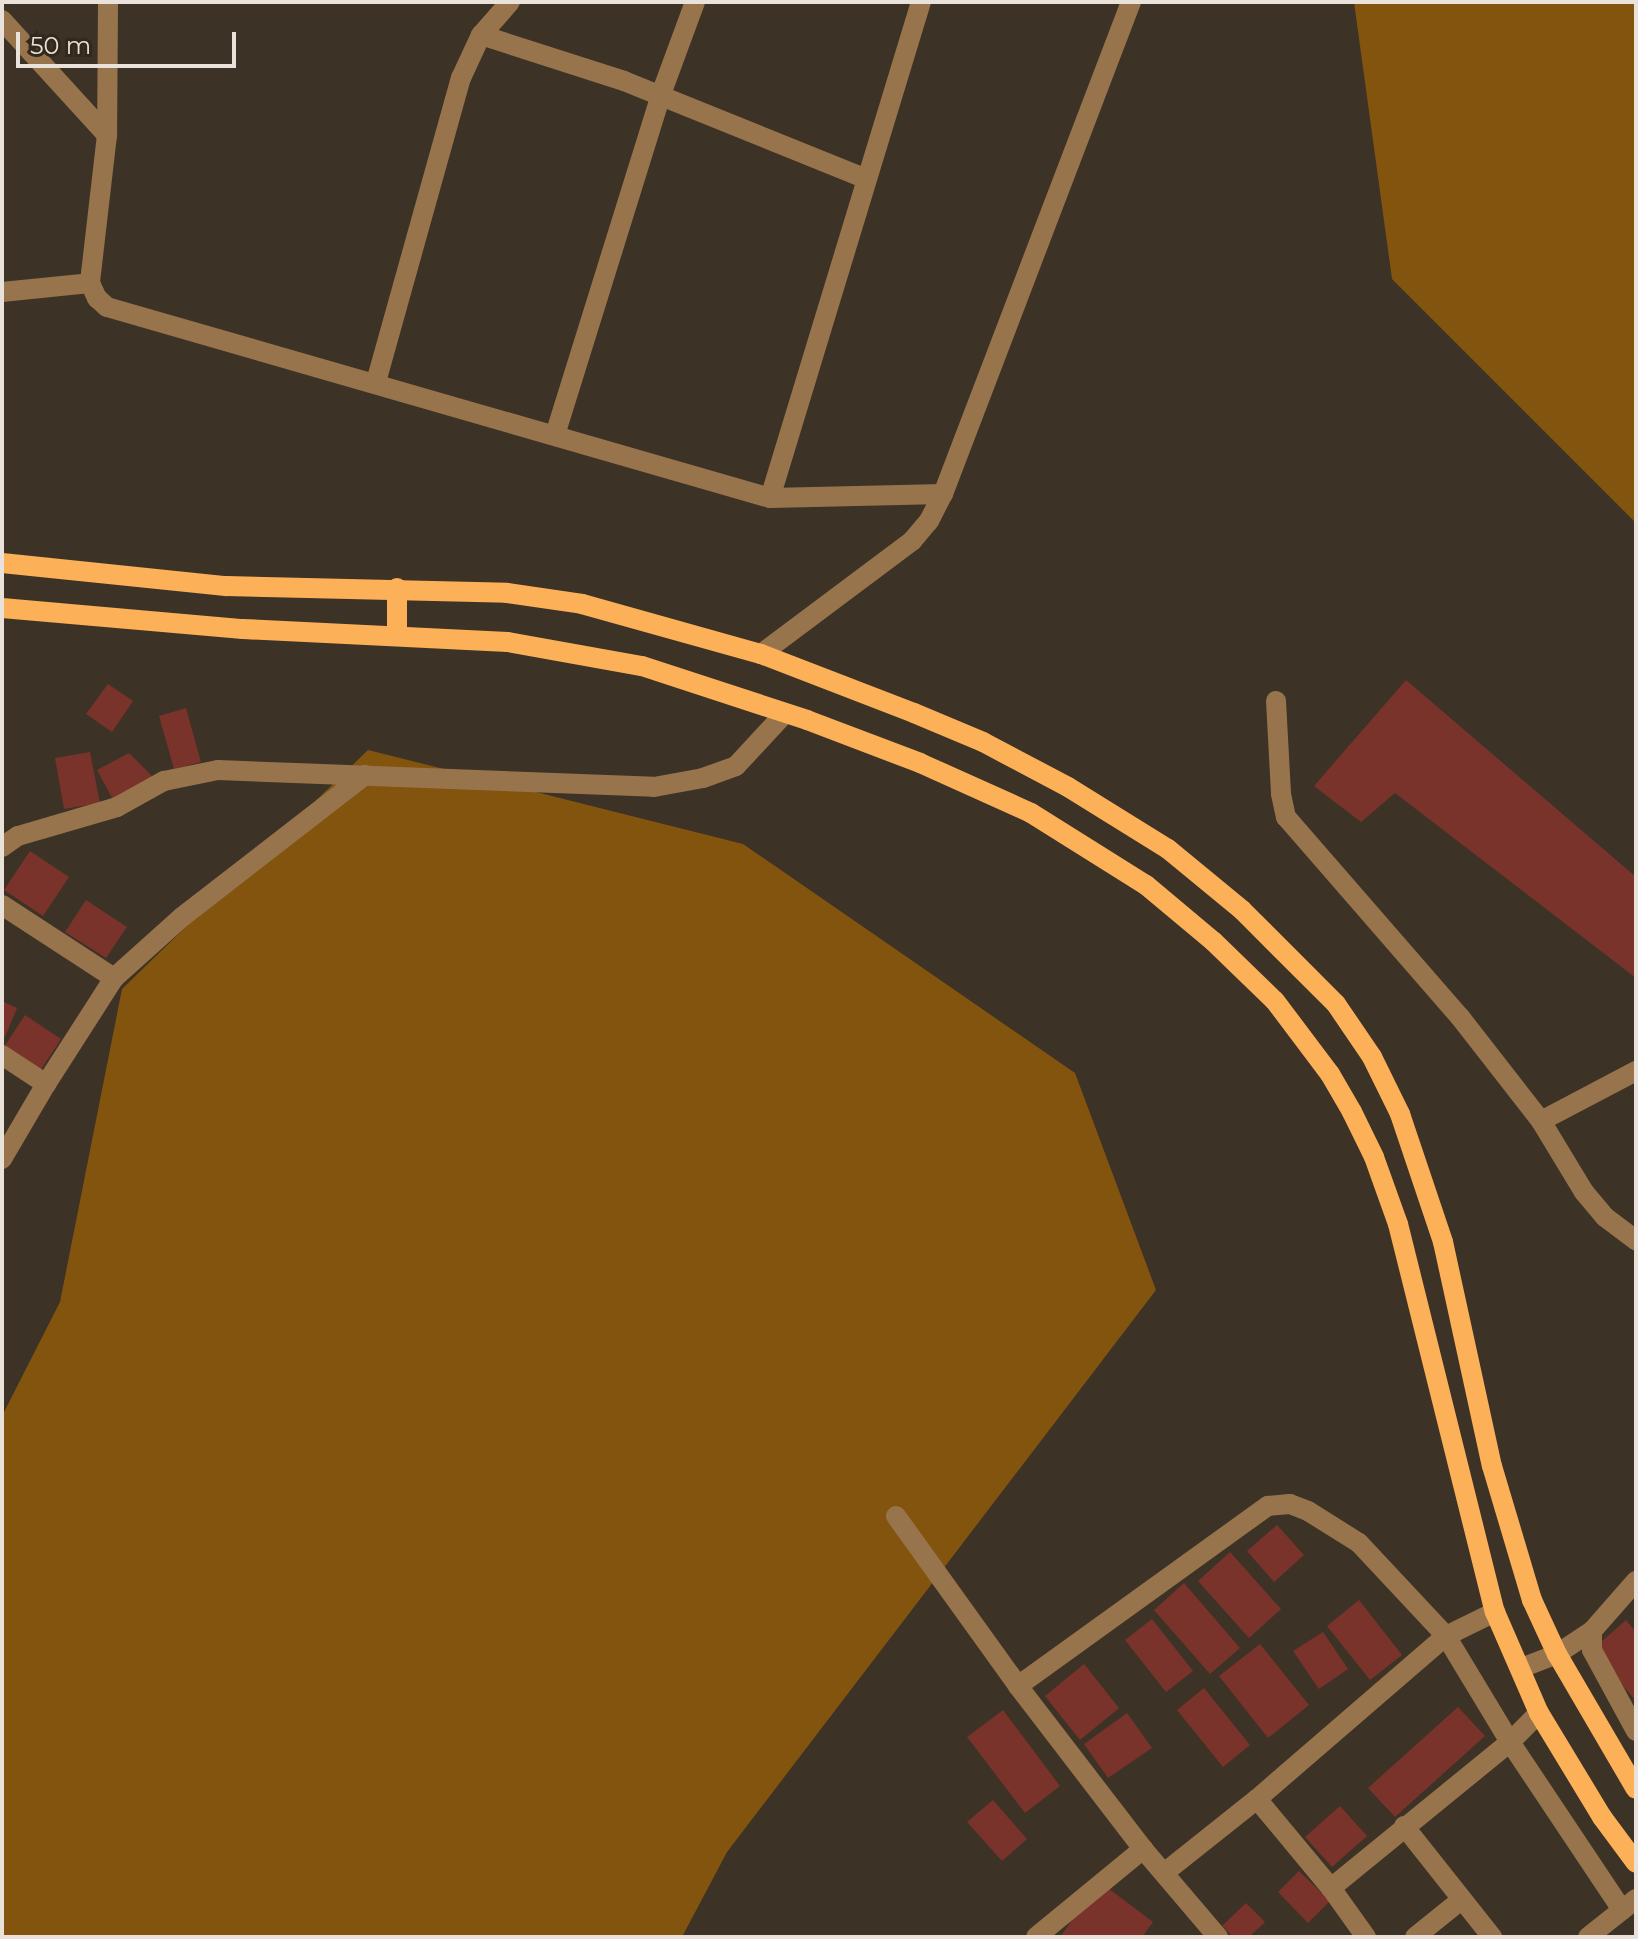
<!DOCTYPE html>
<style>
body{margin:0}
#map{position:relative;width:1638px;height:1939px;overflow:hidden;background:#3d3226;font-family:Montserrat,sans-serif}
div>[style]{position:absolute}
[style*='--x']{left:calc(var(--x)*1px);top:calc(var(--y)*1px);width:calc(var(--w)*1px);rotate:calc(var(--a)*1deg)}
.forest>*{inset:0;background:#83540e}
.building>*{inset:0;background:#79332a}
.minor>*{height:20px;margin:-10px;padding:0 10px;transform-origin:10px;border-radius:10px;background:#98744c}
.major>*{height:20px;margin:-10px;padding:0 10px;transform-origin:10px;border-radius:10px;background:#fcb058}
span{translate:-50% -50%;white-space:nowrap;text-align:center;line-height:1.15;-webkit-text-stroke:8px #33281c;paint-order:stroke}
.frame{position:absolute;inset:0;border:4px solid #e9e2da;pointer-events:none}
.scale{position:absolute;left:16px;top:32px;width:220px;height:36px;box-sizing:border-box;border:4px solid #e9e2da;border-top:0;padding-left:10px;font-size:24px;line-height:28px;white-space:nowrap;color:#e9e2da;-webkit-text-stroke:6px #33281c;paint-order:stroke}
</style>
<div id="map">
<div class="forest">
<div style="clip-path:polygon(1354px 2px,1636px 2px,1636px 523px,1392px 279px)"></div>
<div style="clip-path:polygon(368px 750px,743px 844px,1075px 1073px,1156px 1290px,727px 1852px,682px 1937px,2px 1937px,2px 1416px,60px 1302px,122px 989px)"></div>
</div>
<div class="building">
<div style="clip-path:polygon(1406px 680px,1636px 877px,1636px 978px,1395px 793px,1361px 822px,1314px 786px)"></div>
<div style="clip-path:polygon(108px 684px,133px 701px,112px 732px,86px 714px)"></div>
<div style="clip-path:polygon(186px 708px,201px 762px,174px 769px,159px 716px)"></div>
<div style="clip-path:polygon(90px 752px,100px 803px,64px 809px,55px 758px)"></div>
<div style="clip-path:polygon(129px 753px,159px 783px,117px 807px,97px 770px)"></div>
<div style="clip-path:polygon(30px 851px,69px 877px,43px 916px,4px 890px)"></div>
<div style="clip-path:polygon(86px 900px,127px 927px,106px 958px,65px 932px)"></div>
<div style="clip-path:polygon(2px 1001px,17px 1008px,5px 1037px,2px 1035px)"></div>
<div style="clip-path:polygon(25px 1015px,61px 1039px,40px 1071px,4px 1047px)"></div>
<div style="clip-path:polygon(1277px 1525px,1304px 1555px,1274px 1582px,1247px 1551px)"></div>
<div style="clip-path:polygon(1230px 1552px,1281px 1609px,1249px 1638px,1198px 1581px)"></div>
<div style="clip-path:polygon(1184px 1583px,1240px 1648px,1210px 1674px,1154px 1610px)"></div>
<div style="clip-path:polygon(1359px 1600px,1402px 1655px,1370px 1680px,1327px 1626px)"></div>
<div style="clip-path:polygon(1152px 1619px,1193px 1671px,1166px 1692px,1125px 1640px)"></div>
<div style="clip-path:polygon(1626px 1620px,1636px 1632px,1636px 1701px,1592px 1650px)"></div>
<div style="clip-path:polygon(1323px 1632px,1348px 1669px,1319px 1689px,1293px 1651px)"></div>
<div style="clip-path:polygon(1260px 1644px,1309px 1705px,1268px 1738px,1219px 1676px)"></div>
<div style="clip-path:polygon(1084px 1664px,1119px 1708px,1080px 1740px,1045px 1696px)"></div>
<div style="clip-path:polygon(1204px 1688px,1250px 1745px,1223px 1767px,1177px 1710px)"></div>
<div style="clip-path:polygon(1458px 1707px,1485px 1736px,1395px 1817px,1368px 1788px)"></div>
<div style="clip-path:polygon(1003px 1710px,1060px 1786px,1025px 1813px,967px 1737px)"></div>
<div style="clip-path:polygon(1127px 1713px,1152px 1748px,1108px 1778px,1084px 1744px)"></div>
<div style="clip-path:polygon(993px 1800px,1027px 1839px,1002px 1861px,967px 1822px)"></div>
<div style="clip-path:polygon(1340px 1806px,1367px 1836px,1332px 1867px,1305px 1837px)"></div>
<div style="clip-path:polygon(1299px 1871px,1330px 1901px,1308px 1923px,1278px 1892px)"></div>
<div style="clip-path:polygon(1100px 1882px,1153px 1922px,1142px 1937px,1060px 1937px)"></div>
<div style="clip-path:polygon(1246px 1903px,1265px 1922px,1249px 1937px,1233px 1937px,1222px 1926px)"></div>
</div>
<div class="minor">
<div style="--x:108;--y:2;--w:133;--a:90.4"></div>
<div style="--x:107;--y:135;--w:149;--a:96.6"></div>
<div style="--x:90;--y:283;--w:17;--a:65"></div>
<div style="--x:97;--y:298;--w:13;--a:42"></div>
<div style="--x:107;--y:307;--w:690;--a:16.07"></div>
<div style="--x:770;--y:498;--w:518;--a:-73.07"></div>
<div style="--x:510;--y:2;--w:44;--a:131.3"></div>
<div style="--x:481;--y:35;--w:150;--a:17.8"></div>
<div style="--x:624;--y:81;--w:261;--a:22"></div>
<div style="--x:2;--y:20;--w:156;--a:47.6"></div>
<div style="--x:2;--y:292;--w:88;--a:-5.8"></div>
<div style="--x:376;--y:382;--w:316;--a:-74.4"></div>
<div style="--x:461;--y:78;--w:47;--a:-65.1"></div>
<div style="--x:555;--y:435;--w:354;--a:-72.7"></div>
<div style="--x:660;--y:97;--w:101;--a:-69.8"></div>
<div style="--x:770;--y:498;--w:173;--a:-1.3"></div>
<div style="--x:761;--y:654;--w:189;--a:-36.8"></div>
<div style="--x:912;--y:541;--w:26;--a:-50"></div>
<div style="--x:929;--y:521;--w:30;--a:-63"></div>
<div style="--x:943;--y:494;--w:527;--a:-69.09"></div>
<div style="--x:1276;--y:701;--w:93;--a:86.9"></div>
<div style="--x:1281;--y:794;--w:24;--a:78"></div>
<div style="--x:1286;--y:817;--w:265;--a:49"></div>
<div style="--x:1460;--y:1017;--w:132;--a:52.1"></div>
<div style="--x:1541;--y:1121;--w:83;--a:58.8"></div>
<div style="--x:1584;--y:1192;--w:33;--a:50"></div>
<div style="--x:1605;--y:1217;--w:39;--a:37"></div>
<div style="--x:2;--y:847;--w:19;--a:-35"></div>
<div style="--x:18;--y:836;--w:103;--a:-16.3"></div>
<div style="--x:117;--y:807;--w:54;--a:-29"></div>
<div style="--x:164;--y:781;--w:55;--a:-11.5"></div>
<div style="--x:218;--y:770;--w:436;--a:2.2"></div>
<div style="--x:654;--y:787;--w:50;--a:-10.4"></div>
<div style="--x:703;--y:778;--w:35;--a:-20"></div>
<div style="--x:736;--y:766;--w:72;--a:-47.2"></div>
<div style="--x:2;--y:905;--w:134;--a:33.1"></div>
<div style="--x:2;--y:1055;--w:53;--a:33.4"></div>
<div style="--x:46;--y:1084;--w:87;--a:120.4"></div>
<div style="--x:46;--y:1084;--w:126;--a:-57.3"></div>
<div style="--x:114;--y:978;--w:91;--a:-41.9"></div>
<div style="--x:182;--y:917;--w:232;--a:-37.8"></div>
<div style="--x:1541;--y:1121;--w:107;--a:-27.8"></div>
<div style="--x:896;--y:1516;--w:209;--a:54.3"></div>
<div style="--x:1018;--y:1686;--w:205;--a:52.5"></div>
<div style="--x:1143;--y:1849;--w:116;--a:49.6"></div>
<div style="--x:1592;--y:1631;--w:19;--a:90"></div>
<div style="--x:1592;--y:1650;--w:92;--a:61.5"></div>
<div style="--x:1521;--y:1668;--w:39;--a:-21"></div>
<div style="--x:1557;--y:1654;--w:42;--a:-33.3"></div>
<div style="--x:1592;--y:1631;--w:67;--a:-48.7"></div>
<div style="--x:1018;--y:1686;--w:308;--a:-35.8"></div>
<div style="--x:1268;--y:1506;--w:22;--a:-5"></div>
<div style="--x:1290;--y:1504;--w:19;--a:21"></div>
<div style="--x:1308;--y:1511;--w:60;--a:32.1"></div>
<div style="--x:1359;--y:1543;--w:127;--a:46.9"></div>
<div style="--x:1446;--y:1636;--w:124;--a:58.9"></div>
<div style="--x:1510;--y:1742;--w:202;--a:56.3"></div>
<div style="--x:1257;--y:1799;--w:116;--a:50.3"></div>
<div style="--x:1331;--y:1888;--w:60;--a:54.5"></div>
<div style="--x:1404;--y:1826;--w:142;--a:51.6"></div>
<div style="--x:1164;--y:1873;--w:119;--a:-38.5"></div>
<div style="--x:1257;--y:1799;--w:250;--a:-40.8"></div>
<div style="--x:1446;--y:1636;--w:55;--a:-26.1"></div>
<div style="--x:1331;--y:1888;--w:231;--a:-39.2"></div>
<div style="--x:1510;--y:1742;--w:41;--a:-45"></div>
<div style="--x:1036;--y:1937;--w:139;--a:-39.4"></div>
<div style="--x:1415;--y:1937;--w:59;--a:-38.8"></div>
<div style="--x:1588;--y:1937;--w:61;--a:-38.4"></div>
</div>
<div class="major">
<div style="--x:2;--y:563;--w:225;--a:5.9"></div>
<div style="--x:226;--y:586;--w:281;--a:1.4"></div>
<div style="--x:507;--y:593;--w:76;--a:8.3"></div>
<div style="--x:582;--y:604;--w:186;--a:15.6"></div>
<div style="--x:761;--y:654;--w:164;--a:21.1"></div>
<div style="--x:914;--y:713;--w:75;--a:22.8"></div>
<div style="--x:983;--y:742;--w:96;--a:27.9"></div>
<div style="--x:1068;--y:787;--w:118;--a:31.8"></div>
<div style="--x:1168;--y:849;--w:96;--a:39.5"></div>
<div style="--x:1242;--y:910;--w:133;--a:45"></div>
<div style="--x:1336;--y:1004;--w:64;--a:55.8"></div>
<div style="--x:1372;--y:1057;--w:64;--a:63.8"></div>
<div style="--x:1400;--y:1114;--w:135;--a:71.4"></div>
<div style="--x:1443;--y:1242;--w:229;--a:77.7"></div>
<div style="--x:1492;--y:1466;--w:140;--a:73.4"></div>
<div style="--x:1532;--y:1600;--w:60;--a:65.2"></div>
<div style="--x:1557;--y:1654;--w:156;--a:59.7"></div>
<div style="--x:2;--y:608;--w:242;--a:5"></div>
<div style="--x:243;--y:629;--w:265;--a:2.8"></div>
<div style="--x:508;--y:642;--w:136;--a:10.2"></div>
<div style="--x:642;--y:666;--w:174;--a:18.1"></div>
<div style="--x:807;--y:720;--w:121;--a:20.8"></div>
<div style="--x:920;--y:763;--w:122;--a:24.2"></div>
<div style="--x:1031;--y:813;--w:136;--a:32.1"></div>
<div style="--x:1146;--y:885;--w:87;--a:39.9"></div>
<div style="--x:1213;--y:941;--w:86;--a:44.1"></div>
<div style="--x:1275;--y:1001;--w:91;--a:53"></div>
<div style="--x:1330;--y:1074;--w:44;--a:59.9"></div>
<div style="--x:1352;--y:1112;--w:50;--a:63.9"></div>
<div style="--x:1374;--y:1157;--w:71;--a:70.3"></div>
<div style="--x:1398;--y:1224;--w:400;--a:76"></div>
<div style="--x:1495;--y:1612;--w:110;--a:66.5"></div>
<div style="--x:1539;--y:1713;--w:122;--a:58.8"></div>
<div style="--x:1602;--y:1817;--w:57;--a:53.5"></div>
<div style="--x:397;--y:635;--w:47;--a:-90"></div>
</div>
<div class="frame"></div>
<div class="scale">50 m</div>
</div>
